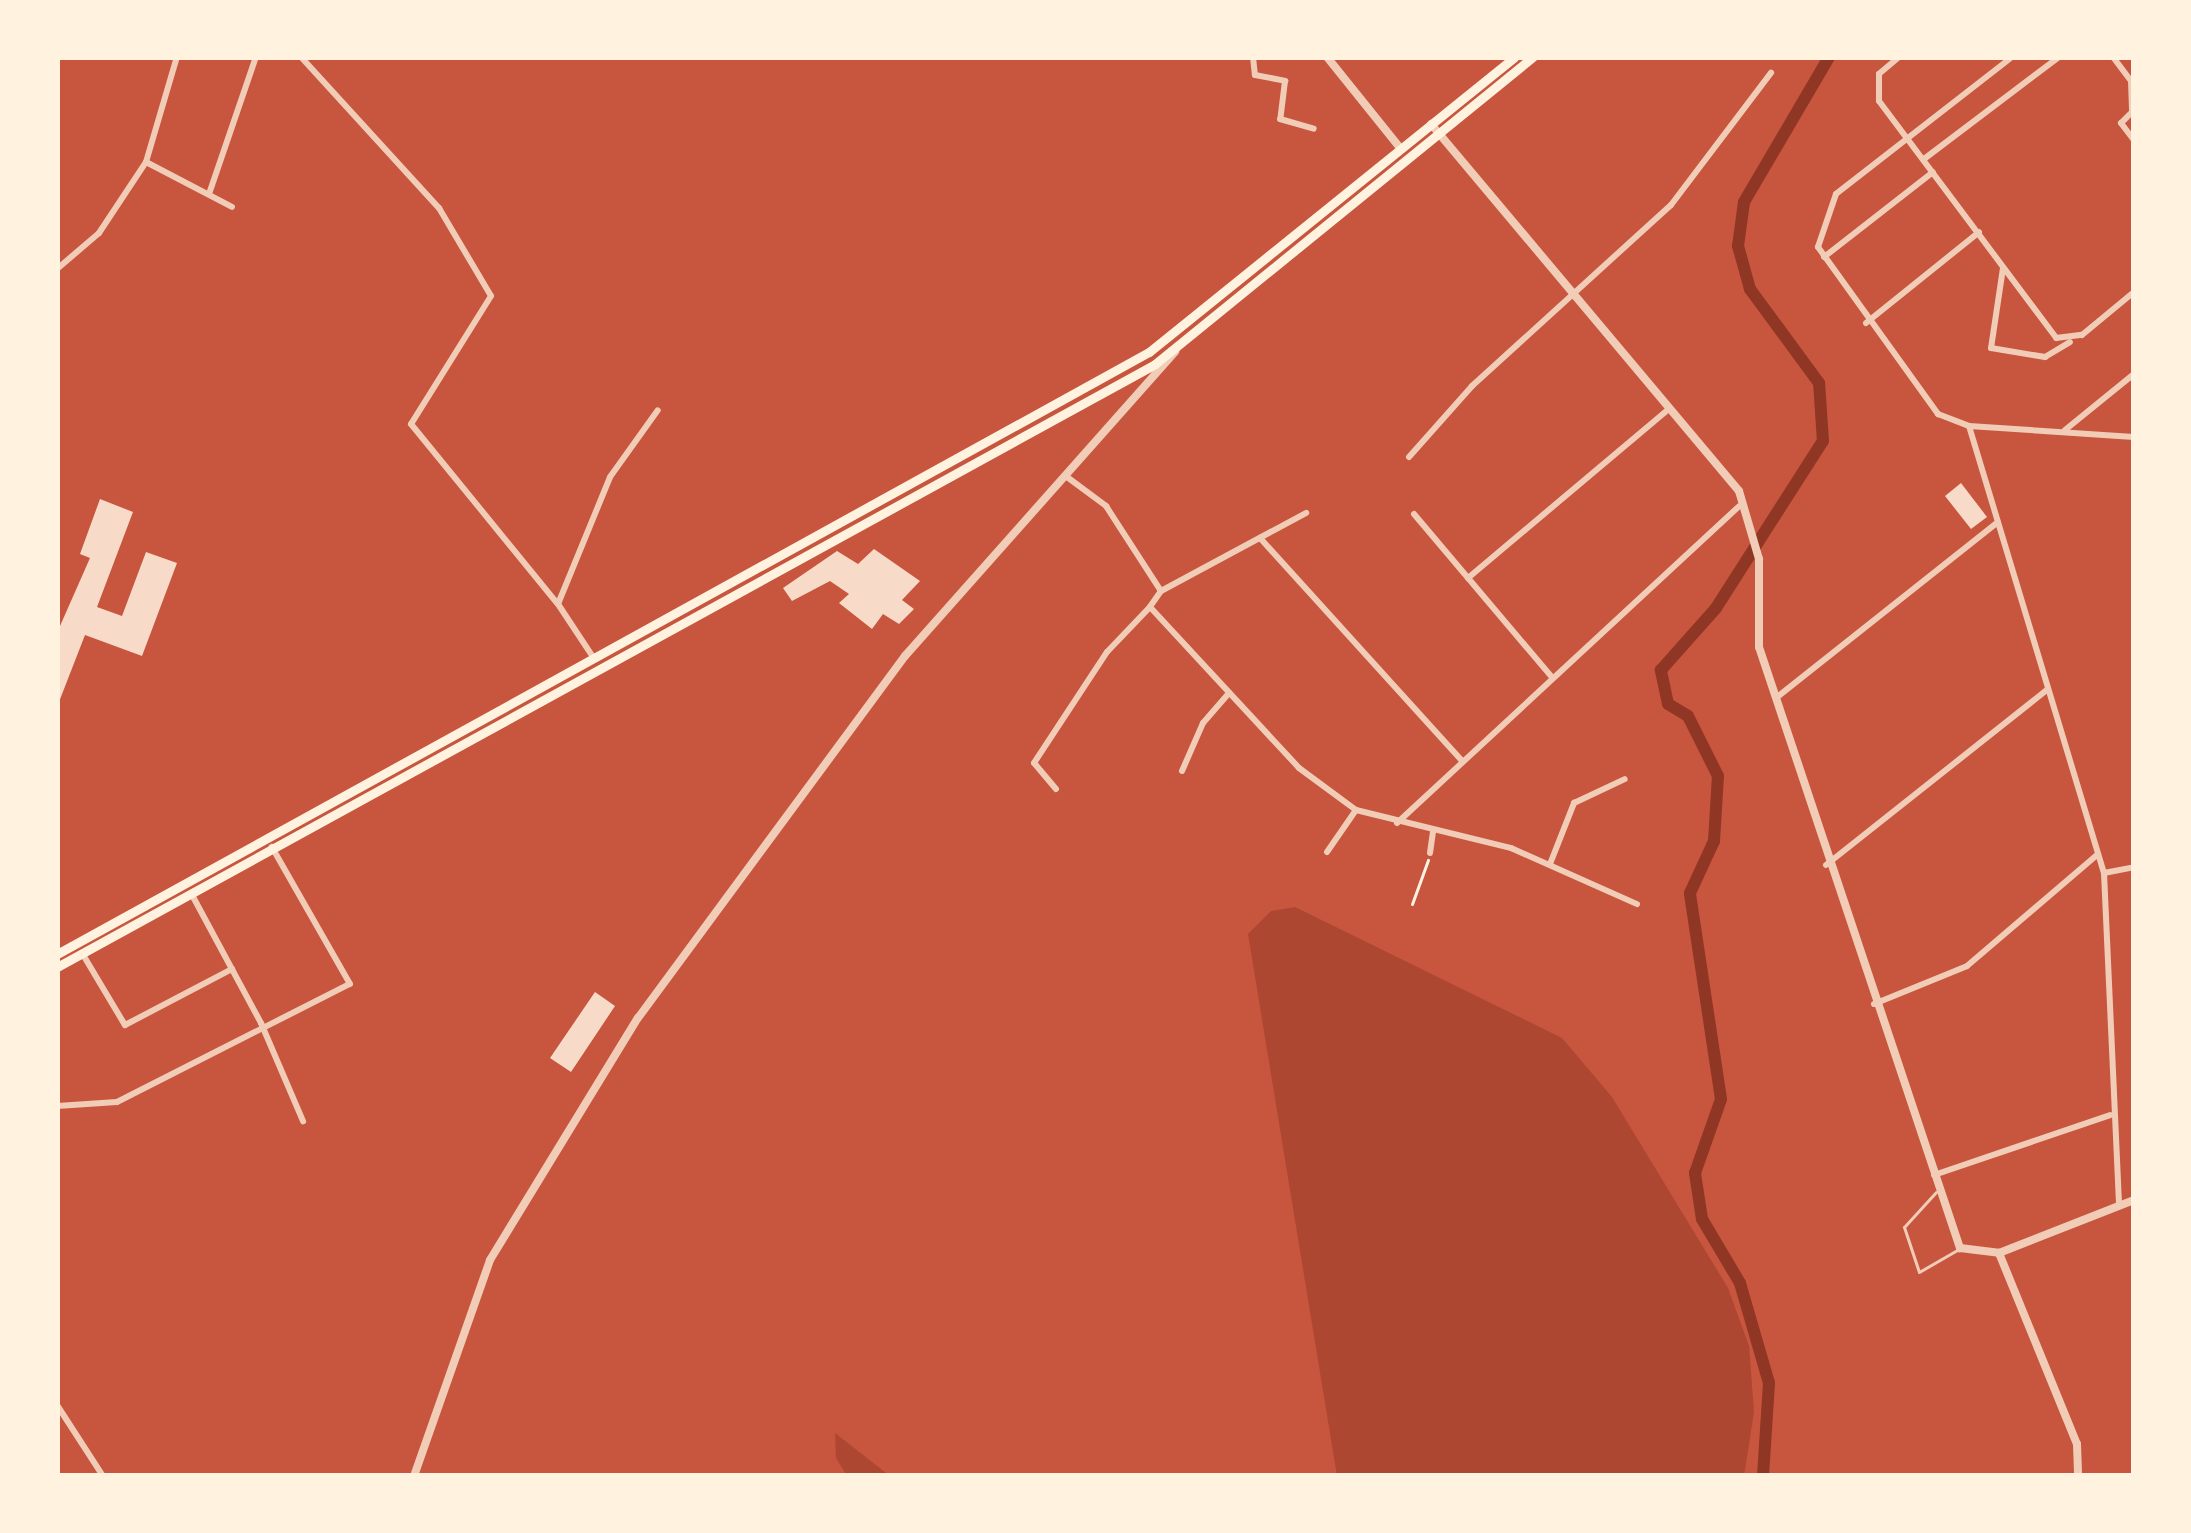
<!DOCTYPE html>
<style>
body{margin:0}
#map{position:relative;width:2191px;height:1533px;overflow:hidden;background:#c8553d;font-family:Merriweather,serif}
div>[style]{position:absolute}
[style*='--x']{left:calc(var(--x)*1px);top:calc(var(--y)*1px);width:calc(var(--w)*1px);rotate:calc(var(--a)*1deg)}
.green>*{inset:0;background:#ae4732}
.canal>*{height:12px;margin:-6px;padding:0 6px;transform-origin:6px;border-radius:6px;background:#8f3625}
.building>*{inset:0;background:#f7dbc8}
.path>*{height:3px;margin:-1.5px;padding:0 1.5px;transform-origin:1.5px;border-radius:1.5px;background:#fff3e0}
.service>*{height:3px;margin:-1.5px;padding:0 1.5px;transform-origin:1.5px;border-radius:1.5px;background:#f1ccb7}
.minor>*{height:6px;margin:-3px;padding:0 3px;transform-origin:3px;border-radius:3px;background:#f1ccb7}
.tertiary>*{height:8px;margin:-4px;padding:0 4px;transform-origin:4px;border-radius:4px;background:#f1ccb7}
.secondary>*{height:9px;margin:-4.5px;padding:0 4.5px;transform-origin:4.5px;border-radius:4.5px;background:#fff3e0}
span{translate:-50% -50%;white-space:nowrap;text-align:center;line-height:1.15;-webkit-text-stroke:12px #fff3e0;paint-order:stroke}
.frame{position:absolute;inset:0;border:60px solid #fff3e0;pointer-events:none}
</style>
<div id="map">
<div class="green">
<div style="clip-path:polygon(1295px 907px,1562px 1038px,1612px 1097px,1728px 1288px,1749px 1346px,1754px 1412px,1744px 1476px,1337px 1476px,1248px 934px,1271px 911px)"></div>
<div style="clip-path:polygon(835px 1433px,890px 1476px,847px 1476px,836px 1458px)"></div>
</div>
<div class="canal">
<div style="--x:1763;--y:1476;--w:93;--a:-86.3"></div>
<div style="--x:1769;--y:1383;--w:104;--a:-106.2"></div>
<div style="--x:1740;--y:1283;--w:74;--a:-120.7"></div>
<div style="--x:1702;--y:1219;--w:47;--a:-98.7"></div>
<div style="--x:1695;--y:1173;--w:78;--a:-70.6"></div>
<div style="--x:1721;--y:1099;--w:208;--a:-98.6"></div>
<div style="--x:1690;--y:893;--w:57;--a:-65.2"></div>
<div style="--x:1714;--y:841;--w:65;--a:-86.5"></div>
<div style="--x:1718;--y:776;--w:67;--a:-116.6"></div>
<div style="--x:1688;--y:716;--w:23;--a:-149"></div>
<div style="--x:1668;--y:704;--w:35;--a:-102"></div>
<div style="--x:1661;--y:670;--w:83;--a:-48.4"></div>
<div style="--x:1716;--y:608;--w:198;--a:-57.4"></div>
<div style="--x:1823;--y:441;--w:58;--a:-93.9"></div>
<div style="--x:1819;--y:383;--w:117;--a:-126.3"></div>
<div style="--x:1750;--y:289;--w:45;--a:-105.6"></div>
<div style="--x:1738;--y:246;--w:44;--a:-82.2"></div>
<div style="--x:1744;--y:202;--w:168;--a:-59.6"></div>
</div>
<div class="building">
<div style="clip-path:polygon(1961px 483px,1987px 517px,1971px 529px,1945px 496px)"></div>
<div style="clip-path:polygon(100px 499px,133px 512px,97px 607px,122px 616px,146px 552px,177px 563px,142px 656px,85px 635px,57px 707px,60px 626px,90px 558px,80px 554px)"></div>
<div style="clip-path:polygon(874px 549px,920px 581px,902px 600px,914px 609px,899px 624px,883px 614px,872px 629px,839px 603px,849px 594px,830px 581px,792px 601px,783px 588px,837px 551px,858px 564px)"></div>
<div style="clip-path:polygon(595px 992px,615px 1006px,571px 1072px,550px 1058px)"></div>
</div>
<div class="path">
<div style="--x:1412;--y:904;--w:47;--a:-70"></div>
</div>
<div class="service">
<div style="--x:1936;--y:1192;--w:47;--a:132.4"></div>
<div style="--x:1904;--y:1227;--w:47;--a:71.6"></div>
<div style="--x:1919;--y:1272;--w:46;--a:-29.9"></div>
</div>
<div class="minor">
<div style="--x:301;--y:57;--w:205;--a:47.6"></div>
<div style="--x:439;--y:208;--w:102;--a:59.4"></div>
<div style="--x:491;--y:296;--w:151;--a:122"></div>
<div style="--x:411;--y:424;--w:232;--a:50.8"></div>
<div style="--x:558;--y:604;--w:137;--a:-67.7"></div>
<div style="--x:610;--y:477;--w:82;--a:-54.4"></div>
<div style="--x:1253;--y:57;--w:18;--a:84"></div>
<div style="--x:1255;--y:75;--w:31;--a:11"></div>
<div style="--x:1285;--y:81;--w:38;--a:97"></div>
<div style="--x:1280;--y:119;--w:35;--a:16"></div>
<div style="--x:1899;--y:57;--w:26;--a:140"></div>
<div style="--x:1879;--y:74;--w:27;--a:90"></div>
<div style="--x:1879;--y:101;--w:296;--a:53.2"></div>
<div style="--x:2056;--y:338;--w:26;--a:-7"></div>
<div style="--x:2082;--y:335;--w:67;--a:-39.6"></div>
<div style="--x:2012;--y:57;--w:223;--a:142.1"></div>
<div style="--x:1836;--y:194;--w:56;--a:108.8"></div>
<div style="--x:1818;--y:247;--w:206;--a:54.3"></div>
<div style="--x:1938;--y:414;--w:33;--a:21"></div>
<div style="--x:1969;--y:426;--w:165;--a:3.8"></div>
<div style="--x:2113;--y:57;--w:30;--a:53"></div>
<div style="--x:2131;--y:81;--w:31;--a:88"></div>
<div style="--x:2133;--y:111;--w:17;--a:135"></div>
<div style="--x:2121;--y:123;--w:21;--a:53"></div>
<div style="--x:1924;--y:159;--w:169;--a:-37.1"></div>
<div style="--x:146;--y:162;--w:97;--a:27.6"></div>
<div style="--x:209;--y:194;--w:145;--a:-71.1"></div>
<div style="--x:1824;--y:257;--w:138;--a:-37.9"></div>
<div style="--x:2003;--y:268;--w:81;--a:98.5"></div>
<div style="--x:1991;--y:348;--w:55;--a:9.5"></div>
<div style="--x:2045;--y:357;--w:29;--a:-31"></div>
<div style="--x:57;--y:269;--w:55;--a:-40.6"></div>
<div style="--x:99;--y:233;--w:85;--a:-56.5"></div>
<div style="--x:146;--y:162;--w:109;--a:-73.6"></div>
<div style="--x:1866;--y:323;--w:145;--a:-38.8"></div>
<div style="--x:1969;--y:426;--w:467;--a:73.2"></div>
<div style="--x:2104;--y:873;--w:332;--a:87.4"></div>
<div style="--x:2065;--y:430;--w:89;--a:-39.1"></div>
<div style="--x:1409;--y:457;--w:95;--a:-48.4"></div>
<div style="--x:1472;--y:386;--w:269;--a:-42.3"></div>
<div style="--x:1671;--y:205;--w:166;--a:-52.9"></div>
<div style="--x:1067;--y:477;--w:49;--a:36.6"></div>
<div style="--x:1106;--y:506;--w:101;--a:57.1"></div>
<div style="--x:1161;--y:591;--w:19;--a:125"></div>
<div style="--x:1150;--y:607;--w:219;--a:47.2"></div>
<div style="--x:1299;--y:768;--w:71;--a:36.4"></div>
<div style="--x:1356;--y:810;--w:160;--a:13.8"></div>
<div style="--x:1511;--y:848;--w:138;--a:24"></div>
<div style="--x:1414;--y:514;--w:212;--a:49.8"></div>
<div style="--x:1260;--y:538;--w:301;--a:47.8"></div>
<div style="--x:1468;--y:578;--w:259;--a:-40.1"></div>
<div style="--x:1161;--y:591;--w:165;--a:-28.3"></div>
<div style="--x:558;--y:604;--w:64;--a:56.6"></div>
<div style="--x:1776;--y:698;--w:283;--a:-38.4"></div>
<div style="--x:1182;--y:771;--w:52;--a:-66.4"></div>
<div style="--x:1203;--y:723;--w:40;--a:-49"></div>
<div style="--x:1056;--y:789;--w:34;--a:-130"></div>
<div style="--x:1034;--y:763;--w:133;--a:-56.7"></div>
<div style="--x:1107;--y:652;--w:62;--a:-46.3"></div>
<div style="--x:1397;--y:823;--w:466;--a:-42.8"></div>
<div style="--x:1327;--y:852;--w:51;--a:-55.4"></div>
<div style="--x:1430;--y:853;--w:22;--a:-82"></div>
<div style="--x:1550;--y:864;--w:66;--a:-68.5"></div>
<div style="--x:1574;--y:803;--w:56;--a:-25.2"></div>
<div style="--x:1826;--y:865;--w:283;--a:-38.4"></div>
<div style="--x:2104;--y:873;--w:31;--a:-11"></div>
<div style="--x:191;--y:893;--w:148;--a:61.7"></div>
<div style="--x:261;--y:1023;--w:107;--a:66.8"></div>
<div style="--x:82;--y:953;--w:84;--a:59.2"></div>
<div style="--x:125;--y:1025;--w:121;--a:-27.6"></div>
<div style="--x:1874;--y:1004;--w:100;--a:-22.2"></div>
<div style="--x:1967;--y:966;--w:172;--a:-40.5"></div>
<div style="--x:57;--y:1106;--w:60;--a:-3.8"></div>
<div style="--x:117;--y:1102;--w:261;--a:-26.9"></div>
<div style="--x:350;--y:984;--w:158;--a:-119.7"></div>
<div style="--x:1934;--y:1175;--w:186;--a:-18.8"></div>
<div style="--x:57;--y:1405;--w:85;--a:57.1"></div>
</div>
<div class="tertiary">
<div style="--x:1327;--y:57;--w:118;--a:51.2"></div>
<div style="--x:1431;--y:124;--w:479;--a:50"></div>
<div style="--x:1739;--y:491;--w:71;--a:73.6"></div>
<div style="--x:1759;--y:559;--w:88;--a:90"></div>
<div style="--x:1759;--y:647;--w:634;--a:71.51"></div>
<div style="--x:1960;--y:1248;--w:39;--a:7"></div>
<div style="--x:1999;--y:1253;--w:145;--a:-21.4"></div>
<div style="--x:1999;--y:1253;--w:206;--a:67.8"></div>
<div style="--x:2077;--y:1444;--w:32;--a:88"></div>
<div style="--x:414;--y:1476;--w:229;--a:-70.6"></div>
<div style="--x:490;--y:1260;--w:284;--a:-58.6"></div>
<div style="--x:638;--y:1018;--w:450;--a:-53.6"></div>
<div style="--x:905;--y:656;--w:407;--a:-48.4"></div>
</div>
<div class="secondary">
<div style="--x:57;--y:954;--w:1247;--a:-28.87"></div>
<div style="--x:1149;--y:352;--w:469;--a:-38.9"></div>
<div style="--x:57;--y:967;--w:1253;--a:-28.77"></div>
<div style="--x:1155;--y:364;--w:487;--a:-39.1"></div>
</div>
<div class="frame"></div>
</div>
